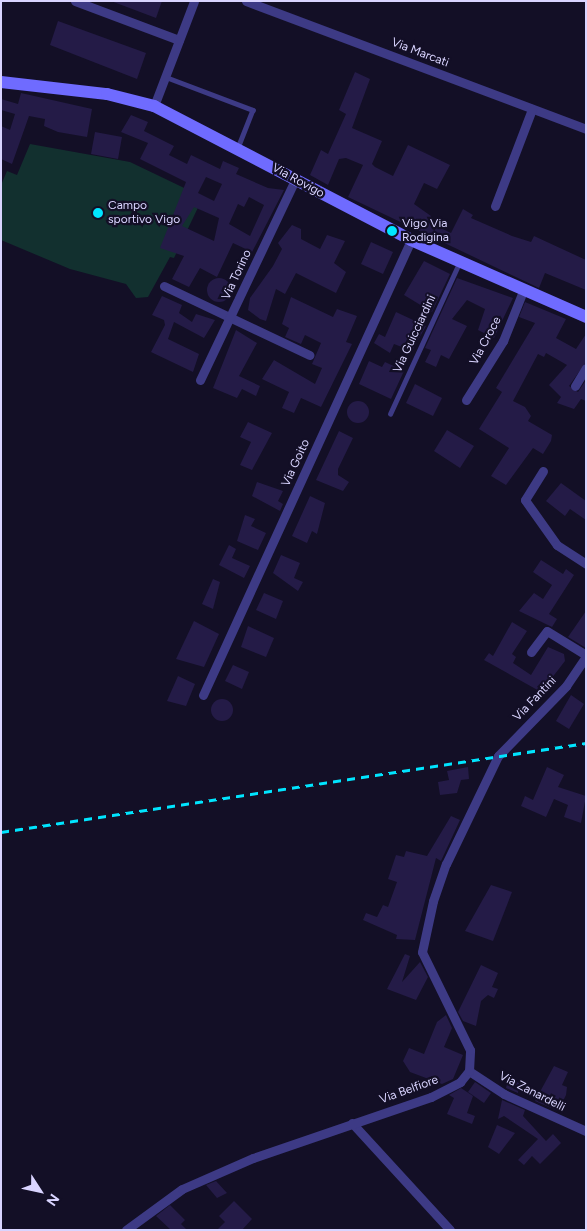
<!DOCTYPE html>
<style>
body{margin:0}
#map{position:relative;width:587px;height:1231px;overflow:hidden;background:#130f26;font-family:Figtree,sans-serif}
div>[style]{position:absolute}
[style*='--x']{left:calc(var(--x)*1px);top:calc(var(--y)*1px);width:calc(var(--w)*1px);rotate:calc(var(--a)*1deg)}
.green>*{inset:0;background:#12302f}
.building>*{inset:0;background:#241b47}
.round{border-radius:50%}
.service>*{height:4.5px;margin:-2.25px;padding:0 2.25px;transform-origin:2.25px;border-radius:2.25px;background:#3d3a85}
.minor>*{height:9px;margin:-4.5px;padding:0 4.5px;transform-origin:4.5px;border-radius:4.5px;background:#3d3a85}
.secondary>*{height:12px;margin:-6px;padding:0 6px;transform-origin:6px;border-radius:6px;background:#6f6bff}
.rail>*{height:3px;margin-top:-1.5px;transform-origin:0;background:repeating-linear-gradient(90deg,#00e5ff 0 8px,transparent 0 14px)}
.dots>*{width:14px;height:14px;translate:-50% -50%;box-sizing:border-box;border:2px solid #130f26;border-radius:50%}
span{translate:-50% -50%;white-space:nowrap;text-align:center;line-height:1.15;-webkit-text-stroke:4.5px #130f26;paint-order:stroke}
.street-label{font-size:12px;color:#d9d4ff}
.poi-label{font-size:12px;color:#d9d4ff}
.left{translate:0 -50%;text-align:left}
.frame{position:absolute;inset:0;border:2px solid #d9d4ff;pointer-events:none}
.north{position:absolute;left:15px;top:1166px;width:50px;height:50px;-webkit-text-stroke:4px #130f26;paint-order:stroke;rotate:125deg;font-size:14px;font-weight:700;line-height:20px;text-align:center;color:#d9d4ff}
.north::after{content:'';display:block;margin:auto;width:18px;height:22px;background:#d9d4ff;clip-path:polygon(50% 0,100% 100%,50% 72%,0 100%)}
</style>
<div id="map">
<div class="green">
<div style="clip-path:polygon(30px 144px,130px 162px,203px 197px,174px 258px,170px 257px,148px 297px,136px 298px,126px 284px,70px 269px,1px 240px,1px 185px,7px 171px,17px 175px)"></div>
</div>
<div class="building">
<div style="clip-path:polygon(111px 1px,162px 1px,156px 18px)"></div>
<div style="clip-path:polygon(58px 21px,146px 53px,137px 79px,50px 45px)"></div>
<div style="clip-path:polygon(355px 72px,370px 79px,352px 128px,382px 141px,372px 164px,375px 167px,393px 176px,408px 145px,450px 165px,437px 189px,424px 183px,414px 204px,431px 216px,428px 222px,451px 233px,463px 209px,473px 215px,471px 218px,512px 236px,531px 242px,534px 236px,586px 260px,586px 290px,545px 273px,539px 288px,348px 197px,363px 165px,346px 158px,339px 159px,328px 185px,310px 175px,321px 150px,328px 154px,346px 114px,339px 110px)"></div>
<div style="clip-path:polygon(21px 93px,92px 109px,87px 137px,58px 132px,44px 126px,45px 119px,29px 116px,12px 164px,1px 159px,1px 126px,10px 130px,15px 114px,1px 110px,1px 99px,18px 104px)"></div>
<div style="clip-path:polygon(evenodd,131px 115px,148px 122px,144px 131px,174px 146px,169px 155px,187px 164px,191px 155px,220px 169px,223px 161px,239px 168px,236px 174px,268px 188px,284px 190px,252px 252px,233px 243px,217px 277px,200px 268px,189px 287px,172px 279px,184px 256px,160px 248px,186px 182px,140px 159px,148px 143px,121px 132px,131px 115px,206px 177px,222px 184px,214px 201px,198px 193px,206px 177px,131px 115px,249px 197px,264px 205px,250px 236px,229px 224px,238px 204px,244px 207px,249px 197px,131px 115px,194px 207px,219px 218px,214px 241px,182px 226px,194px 207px)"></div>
<div style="clip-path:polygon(95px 132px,122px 137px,118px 159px,91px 154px)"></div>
<div style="clip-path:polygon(292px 225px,301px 229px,301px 239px,320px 249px,327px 235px,345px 241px,334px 263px,346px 272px,336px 293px,296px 273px,285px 294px,276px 289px,266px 321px,260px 319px,248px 310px,250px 298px,273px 266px,282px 249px,278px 243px)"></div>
<div style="clip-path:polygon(371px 242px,393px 252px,383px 274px,361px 264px)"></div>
<div style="clip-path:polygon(424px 261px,450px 274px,432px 312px,404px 295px)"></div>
<div style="clip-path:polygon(457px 278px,513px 298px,494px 338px,478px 330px,485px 309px,467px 300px,452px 319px,467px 326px,449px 359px,441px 355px,436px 367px,425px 362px,431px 350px,425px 348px)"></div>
<div class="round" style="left:207px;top:278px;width:24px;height:24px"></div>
<div style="clip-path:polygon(162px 296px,182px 305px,179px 313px,192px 322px,196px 314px,215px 320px,204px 338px,174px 322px,168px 339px,199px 354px,193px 372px,151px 352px,165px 325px,164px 320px,152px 315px)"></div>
<div style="clip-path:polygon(291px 297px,333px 317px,337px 309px,357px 316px,346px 342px,352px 344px,321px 407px,301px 398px,294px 413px,282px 408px,289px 392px,262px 379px,274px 360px,315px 384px,322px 368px,312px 364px,321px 343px,305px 335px,301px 344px,285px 337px,289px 328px,282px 324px)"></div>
<div style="clip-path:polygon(525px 302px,566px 319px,556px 338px,576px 349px,586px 334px,586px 362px,569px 386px,578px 392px,586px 380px,586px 401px,581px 399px,574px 409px,557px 403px,561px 397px,549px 385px,567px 365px,546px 353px,544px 357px,538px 354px,513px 401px,525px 407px,531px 416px,528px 421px,552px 435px,551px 441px,543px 454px,533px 448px,506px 485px,491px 476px,509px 448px,479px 429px,502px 392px,496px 388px,535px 323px,519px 317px)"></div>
<div style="clip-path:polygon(396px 312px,426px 326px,412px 351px,394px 344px,390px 353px,374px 343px,379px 334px,385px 337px)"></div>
<div style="clip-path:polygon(236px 330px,257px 343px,239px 376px,260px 386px,256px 396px,242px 389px,237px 398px,213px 388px)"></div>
<div style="clip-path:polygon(369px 361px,382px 367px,385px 362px,404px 371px,391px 399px,359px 384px)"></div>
<div style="clip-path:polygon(415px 384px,442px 398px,433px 416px,406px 403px)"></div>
<div class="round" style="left:347px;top:401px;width:22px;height:22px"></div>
<div style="clip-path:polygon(248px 422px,272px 433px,252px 470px,240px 465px,251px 442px,240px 437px)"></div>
<div style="clip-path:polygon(447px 430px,474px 446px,460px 468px,434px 451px)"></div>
<div style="clip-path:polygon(339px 431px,353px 438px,338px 469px,338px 475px,349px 482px,343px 491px,316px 480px)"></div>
<div style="clip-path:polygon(257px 482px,283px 491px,278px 501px,283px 504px,280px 511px,252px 496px)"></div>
<div style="clip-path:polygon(561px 483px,586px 501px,586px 520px,570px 509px,565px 516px,546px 501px)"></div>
<div style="clip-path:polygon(310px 496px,325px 503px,317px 534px,312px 531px,307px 543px,292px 536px)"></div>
<div style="clip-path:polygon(245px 515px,255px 519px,251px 526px,266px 533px,258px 550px,237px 541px)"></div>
<div style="clip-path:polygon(229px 545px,236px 549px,232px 558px,250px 566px,244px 578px,219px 565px)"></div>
<div style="clip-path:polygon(281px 555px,300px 563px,294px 578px,303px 582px,298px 591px,273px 573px)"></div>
<div style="clip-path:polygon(541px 560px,563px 574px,566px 569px,574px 575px,549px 614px,557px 619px,552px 627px,519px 611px,534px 593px,543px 599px,552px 585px,533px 572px)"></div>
<div style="clip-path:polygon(213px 579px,220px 582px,213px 609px,202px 604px)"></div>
<div style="clip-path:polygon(264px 593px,283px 601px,276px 619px,256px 610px)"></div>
<div style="clip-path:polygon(586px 611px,586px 648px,568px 637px)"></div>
<div style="clip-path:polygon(194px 621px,219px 634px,204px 667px,176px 659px)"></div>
<div style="clip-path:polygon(512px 622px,527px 631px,512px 654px,516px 657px,513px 663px,531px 675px,548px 647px,564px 654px,565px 661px,541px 692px,484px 660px,489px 653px,493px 656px)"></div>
<div style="clip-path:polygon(248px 626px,274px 638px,266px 657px,241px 647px)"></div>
<div style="clip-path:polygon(233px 665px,249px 672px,242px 689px,225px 681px)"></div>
<div style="clip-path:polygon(178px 676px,195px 684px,186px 706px,167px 701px)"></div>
<div style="clip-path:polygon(571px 695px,584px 704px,569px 729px,556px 721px)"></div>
<div class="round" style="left:211px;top:699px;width:22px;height:22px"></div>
<div style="clip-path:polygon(468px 767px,469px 779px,461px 780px,457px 793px,440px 795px,438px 782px,449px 780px,447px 771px)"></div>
<div style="clip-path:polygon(547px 767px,564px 775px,558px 787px,586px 796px,581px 823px,564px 817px,568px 805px,554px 799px,546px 817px,521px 806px,525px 796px,533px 800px)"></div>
<div style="clip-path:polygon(451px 816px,460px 820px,441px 861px,436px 858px,415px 940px,396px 939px,397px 935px,363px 920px,366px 913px,377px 917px,383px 905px,388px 907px,397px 882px,388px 879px,396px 855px,404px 857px,406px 851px,427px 856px)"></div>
<div style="clip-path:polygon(491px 885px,512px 892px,493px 941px,465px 931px)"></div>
<div style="clip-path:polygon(405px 954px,410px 956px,402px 982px,420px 962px,428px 977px,416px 1000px,387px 989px)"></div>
<div style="clip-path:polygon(481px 965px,498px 973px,492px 987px,498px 989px,494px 998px,488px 995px,481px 1001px,476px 1026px,463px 1021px,458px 1012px)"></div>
<div style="clip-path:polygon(446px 1015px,452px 1028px,444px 1047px,463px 1055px,453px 1079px,442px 1084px,410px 1072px,403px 1061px,409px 1048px,424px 1054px,437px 1022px)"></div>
<div style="clip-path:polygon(554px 1066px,568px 1072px,562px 1085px,567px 1087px,566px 1095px,558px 1111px,535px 1101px)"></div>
<div style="clip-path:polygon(509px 1077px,519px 1083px,518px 1093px,506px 1088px)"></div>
<div style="clip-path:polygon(475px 1082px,491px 1093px,484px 1103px,468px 1092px)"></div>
<div style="clip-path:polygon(461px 1088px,473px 1096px,467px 1113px,475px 1116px,472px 1124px,447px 1114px,454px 1098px,449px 1095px)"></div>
<div style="clip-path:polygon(502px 1100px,525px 1110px,523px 1116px,546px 1141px,553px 1134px,561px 1143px,540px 1164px,532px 1156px,524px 1165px,518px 1160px,538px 1139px,504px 1116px,498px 1119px)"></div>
<div style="clip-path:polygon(497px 1125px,515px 1133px,499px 1154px,488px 1147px)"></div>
<div style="clip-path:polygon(216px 1181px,227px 1193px,217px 1198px,206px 1185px)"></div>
<div style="clip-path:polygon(234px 1201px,252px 1219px,242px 1230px,217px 1230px,225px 1222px,219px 1216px)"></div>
<div style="clip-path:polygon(170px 1205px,185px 1220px,181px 1224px,187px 1230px,171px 1230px,156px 1216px)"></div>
</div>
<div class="service">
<div style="--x:166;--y:77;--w:93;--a:20.8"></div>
<div style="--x:253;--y:110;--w:41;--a:111.5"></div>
<div style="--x:390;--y:414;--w:166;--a:-65.4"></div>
</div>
<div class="minor">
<div style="--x:75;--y:1;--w:111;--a:20.6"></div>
<div style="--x:246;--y:1;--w:363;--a:20.6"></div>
<div style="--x:154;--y:106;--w:112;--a:-69.1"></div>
<div style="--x:495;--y:206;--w:104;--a:-69.1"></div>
<div style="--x:164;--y:286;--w:161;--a:25.4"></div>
<div style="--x:200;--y:380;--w:221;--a:-64.6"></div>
<div style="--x:575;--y:386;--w:21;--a:-59"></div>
<div style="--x:466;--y:400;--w:70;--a:-57.9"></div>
<div style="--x:503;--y:341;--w:54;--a:-68.2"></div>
<div style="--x:543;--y:471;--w:34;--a:122"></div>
<div style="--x:525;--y:500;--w:55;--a:54.6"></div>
<div style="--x:557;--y:545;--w:35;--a:33"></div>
<div style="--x:531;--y:652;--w:26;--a:-53"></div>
<div style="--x:547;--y:631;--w:46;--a:31.6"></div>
<div style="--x:203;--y:695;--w:500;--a:-65.43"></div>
<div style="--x:469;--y:1071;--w:42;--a:33.3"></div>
<div style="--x:504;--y:1094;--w:90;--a:24.3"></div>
<div style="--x:352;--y:1123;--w:145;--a:47.5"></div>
<div style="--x:126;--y:1230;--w:69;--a:-36.2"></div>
<div style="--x:182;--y:1189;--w:77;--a:-23.6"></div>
<div style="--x:253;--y:1158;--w:188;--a:-18.9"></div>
<div style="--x:431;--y:1097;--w:33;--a:-27"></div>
<div style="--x:460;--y:1082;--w:14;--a:-51"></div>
<div style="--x:469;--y:1071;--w:21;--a:-87"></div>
<div style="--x:470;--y:1050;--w:109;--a:-116.1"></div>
<div style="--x:422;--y:952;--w:52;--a:-77.8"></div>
<div style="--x:433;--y:901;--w:39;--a:-71"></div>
<div style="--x:446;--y:864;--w:120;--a:-64.3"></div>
<div style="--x:498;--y:756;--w:98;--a:-45.8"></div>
<div style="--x:566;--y:686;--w:36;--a:-56"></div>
</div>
<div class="secondary">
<div style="--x:1;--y:82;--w:107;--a:6.5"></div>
<div style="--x:107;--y:94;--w:49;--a:14.3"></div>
<div style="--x:154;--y:106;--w:290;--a:27.5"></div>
<div style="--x:411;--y:240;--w:191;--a:23.7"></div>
</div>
<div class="rail">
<div style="--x:1;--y:832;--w:592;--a:-8.65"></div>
</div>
<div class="dots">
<div style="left:98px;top:213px;background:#00e5ff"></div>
<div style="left:392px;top:231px;background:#00e5ff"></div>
</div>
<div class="street-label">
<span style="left:420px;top:53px;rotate:21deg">Via Marcati</span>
<span style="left:298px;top:181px;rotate:29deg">Via Rovigo</span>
<span style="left:237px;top:275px;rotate:-65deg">Via Torino</span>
<span style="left:415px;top:334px;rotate:-65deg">Via Guicciardini</span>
<span style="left:486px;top:341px;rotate:-62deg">Via Croce</span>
<span style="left:296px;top:463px;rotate:-65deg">Via Goito</span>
<span style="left:535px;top:699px;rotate:-46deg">Via Fantini</span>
<span style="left:409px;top:1090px;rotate:-20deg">Via Belfiore</span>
<span style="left:532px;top:1092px;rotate:27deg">Via Zanardelli</span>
</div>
<div class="poi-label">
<span class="left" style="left:108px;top:213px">Campo<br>sportivo Vigo</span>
<span class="left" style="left:402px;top:231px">Vigo Via<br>Rodigina</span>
</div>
<div class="frame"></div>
<div class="north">N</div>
</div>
